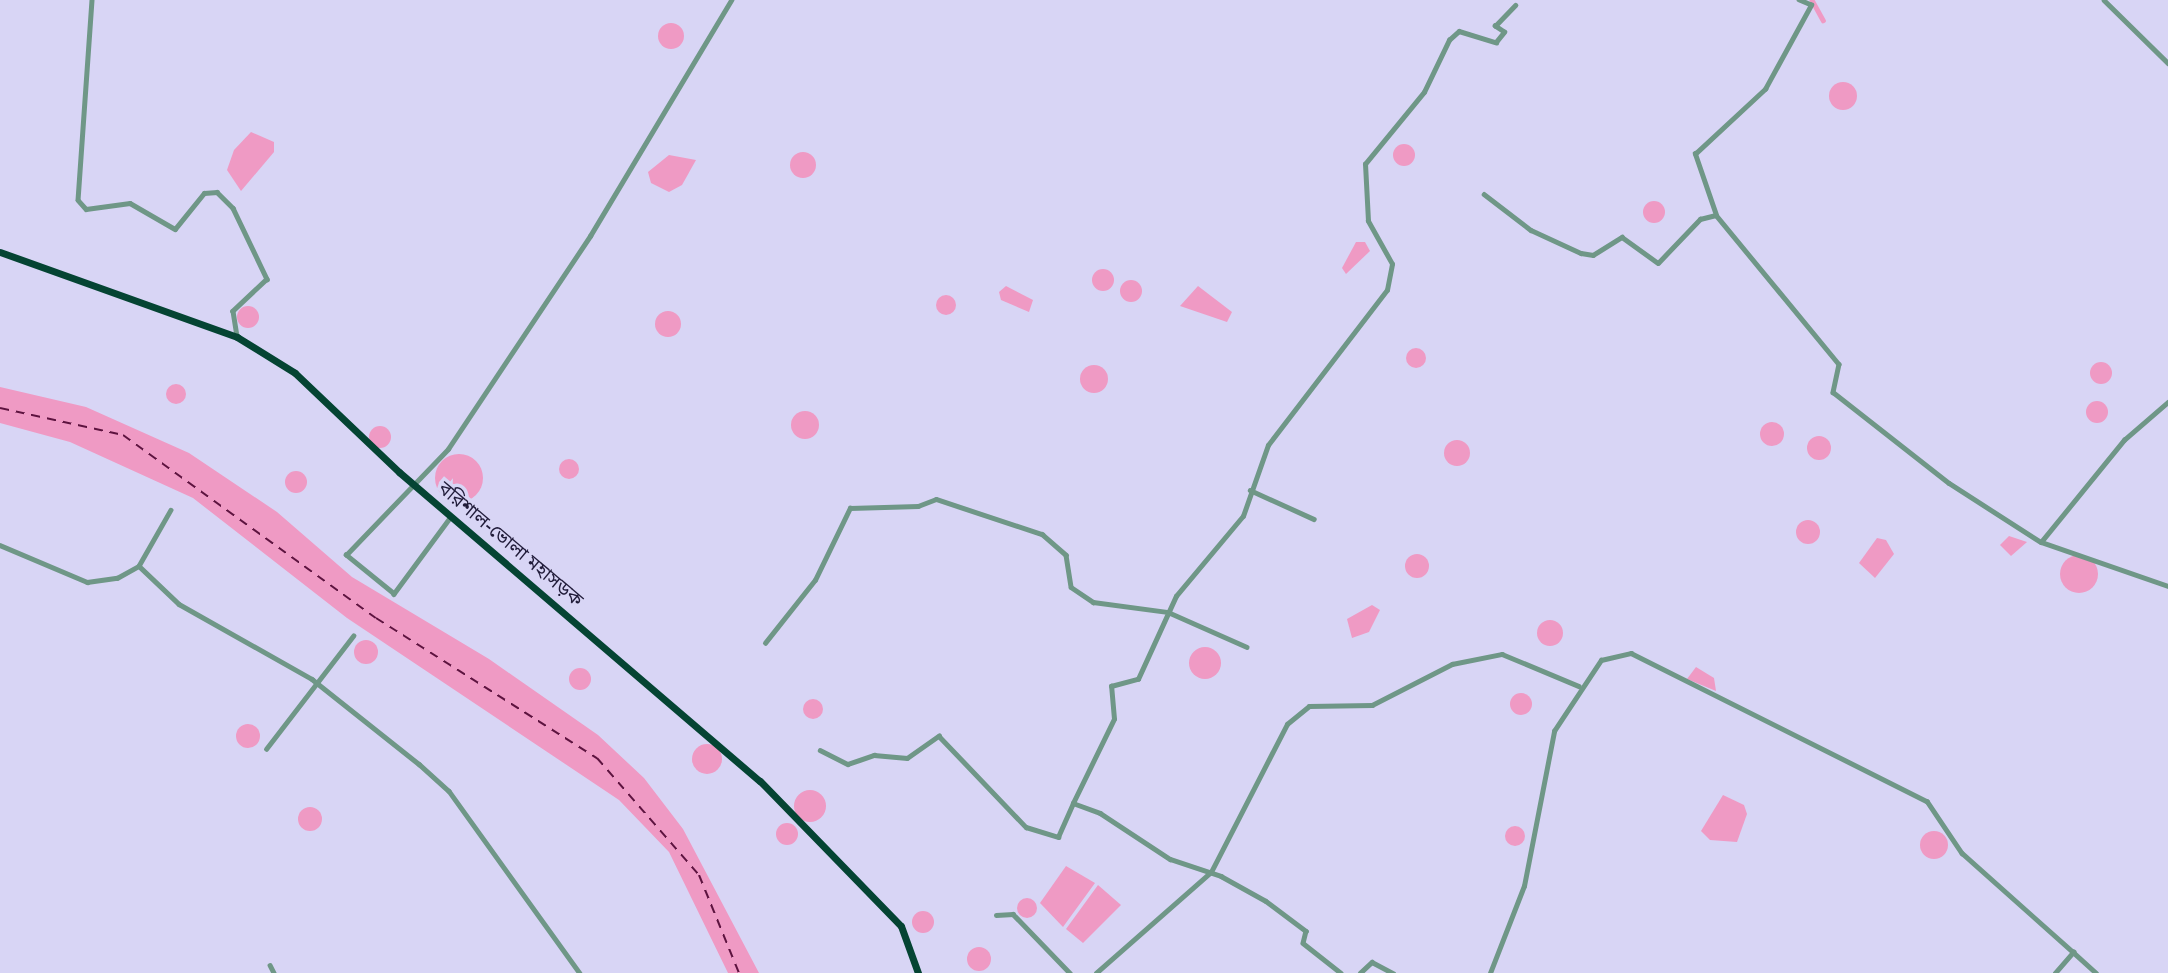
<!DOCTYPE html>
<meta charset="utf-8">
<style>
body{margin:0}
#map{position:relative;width:2168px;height:973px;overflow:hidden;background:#d8d5f5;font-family:Signika,"Noto Sans Bengali",sans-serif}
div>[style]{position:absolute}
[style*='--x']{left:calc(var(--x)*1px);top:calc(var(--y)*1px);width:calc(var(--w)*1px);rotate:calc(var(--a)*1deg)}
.water>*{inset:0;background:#ef9ac4}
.round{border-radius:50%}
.canal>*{height:4.5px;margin:-2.25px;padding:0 2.25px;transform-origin:2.25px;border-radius:2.25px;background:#ef9ac4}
.ferry>*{height:2px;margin-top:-1px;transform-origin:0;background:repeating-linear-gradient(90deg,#5d133f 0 9px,transparent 0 16px)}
.minor>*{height:4.5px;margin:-2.25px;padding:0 2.25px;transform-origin:2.25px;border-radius:2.25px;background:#6f9787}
.highway>*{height:7px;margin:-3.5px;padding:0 3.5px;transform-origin:3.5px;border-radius:3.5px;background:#054433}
span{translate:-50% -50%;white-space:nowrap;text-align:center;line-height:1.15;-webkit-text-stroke:7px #d8d5f5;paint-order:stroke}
.street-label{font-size:19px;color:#201b39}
</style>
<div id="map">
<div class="water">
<div class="round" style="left:658px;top:23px;width:26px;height:26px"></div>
<div class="round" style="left:1829px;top:82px;width:28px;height:28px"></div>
<div style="clip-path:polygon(251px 132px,274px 142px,274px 152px,241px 191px,227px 170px,234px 150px)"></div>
<div class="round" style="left:1393px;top:144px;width:22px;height:22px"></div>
<div class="round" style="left:790px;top:152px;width:26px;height:26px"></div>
<div style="clip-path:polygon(669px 155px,696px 160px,682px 185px,669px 192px,651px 183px,648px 172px)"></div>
<div class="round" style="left:1643px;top:201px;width:22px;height:22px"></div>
<div style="clip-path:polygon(1356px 242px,1365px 242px,1370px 251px,1346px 274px,1342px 268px)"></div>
<div class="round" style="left:1092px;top:269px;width:22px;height:22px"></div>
<div class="round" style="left:1120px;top:280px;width:22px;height:22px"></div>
<div style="clip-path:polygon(1006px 286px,1033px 300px,1029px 312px,1001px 300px,999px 292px)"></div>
<div style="clip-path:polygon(1198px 286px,1232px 312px,1227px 322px,1180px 306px)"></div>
<div class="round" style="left:936px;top:295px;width:20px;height:20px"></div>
<div class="round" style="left:237px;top:306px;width:22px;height:22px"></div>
<div class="round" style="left:655px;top:311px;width:26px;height:26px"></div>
<div class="round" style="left:1406px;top:348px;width:20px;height:20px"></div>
<div class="round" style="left:2090px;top:362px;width:22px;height:22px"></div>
<div class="round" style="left:1080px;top:365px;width:28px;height:28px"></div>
<div class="round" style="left:166px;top:384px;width:20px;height:20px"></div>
<div style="clip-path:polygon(0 387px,86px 407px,189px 453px,277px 512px,352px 577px,489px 659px,598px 735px,644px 778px,683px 829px,759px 973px,728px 973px,669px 852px,619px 800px,347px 618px,193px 498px,70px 442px,0 423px)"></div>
<div class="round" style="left:2086px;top:401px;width:22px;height:22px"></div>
<div class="round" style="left:791px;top:411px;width:28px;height:28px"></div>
<div class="round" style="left:1760px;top:422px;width:24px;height:24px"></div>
<div class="round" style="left:369px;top:426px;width:22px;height:22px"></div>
<div class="round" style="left:1807px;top:436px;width:24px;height:24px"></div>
<div class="round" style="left:1444px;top:440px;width:26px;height:26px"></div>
<div class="round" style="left:435px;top:454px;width:48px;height:48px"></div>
<div class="round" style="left:559px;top:459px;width:20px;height:20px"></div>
<div class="round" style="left:285px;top:471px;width:22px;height:22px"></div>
<div class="round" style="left:1796px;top:520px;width:24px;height:24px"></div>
<div style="clip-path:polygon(2009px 536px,2027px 542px,2011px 556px,2000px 545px)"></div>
<div style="clip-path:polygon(1877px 538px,1886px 540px,1894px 554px,1875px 578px,1859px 563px)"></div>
<div class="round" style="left:1405px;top:554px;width:24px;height:24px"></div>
<div class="round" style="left:2060px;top:555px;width:38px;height:38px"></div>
<div style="clip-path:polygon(1372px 605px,1380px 610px,1369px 632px,1352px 638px,1347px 619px)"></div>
<div class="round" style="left:1537px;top:620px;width:26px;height:26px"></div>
<div class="round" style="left:354px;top:640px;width:24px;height:24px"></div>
<div class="round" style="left:1189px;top:647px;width:32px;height:32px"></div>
<div style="clip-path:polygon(1696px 667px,1714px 678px,1716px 691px,1687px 679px)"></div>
<div class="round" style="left:569px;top:668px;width:22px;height:22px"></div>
<div class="round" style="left:1510px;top:693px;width:22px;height:22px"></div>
<div class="round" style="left:803px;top:699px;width:20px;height:20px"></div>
<div class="round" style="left:236px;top:724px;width:24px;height:24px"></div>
<div class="round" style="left:692px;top:744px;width:30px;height:30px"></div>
<div class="round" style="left:794px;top:790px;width:32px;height:32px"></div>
<div style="clip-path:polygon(1723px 795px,1744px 805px,1747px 814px,1737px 842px,1710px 840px,1701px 831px)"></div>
<div class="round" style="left:298px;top:807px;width:24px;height:24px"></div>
<div class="round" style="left:776px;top:823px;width:22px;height:22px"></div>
<div class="round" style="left:1505px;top:826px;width:20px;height:20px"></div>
<div class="round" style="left:1920px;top:831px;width:28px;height:28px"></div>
<div style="clip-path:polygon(1066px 866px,1095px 883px,1063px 927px,1040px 903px)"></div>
<div style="clip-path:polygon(1098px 885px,1121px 905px,1083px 943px,1066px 929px)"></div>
<div class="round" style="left:1017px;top:898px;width:20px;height:20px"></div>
<div class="round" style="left:912px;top:911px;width:22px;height:22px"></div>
<div class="round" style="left:967px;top:947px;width:24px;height:24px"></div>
</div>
<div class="canal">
<div style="--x:1812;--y:0;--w:23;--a:61"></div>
</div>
<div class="ferry">
<div style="--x:0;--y:408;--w:126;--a:12.4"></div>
<div style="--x:123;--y:435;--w:312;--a:35.9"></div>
<div style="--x:376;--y:618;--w:262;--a:32.4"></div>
<div style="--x:597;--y:758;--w:155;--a:48.9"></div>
<div style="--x:699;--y:875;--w:106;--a:67.8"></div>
</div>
<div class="minor">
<div style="--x:92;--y:0;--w:200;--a:94"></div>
<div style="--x:78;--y:200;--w:12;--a:48"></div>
<div style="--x:86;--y:209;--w:44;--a:-7.8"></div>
<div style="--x:130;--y:203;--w:52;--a:30"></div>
<div style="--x:175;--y:229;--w:46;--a:-51.1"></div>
<div style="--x:204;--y:193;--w:13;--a:-4"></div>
<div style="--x:217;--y:192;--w:23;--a:45"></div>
<div style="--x:233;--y:208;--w:79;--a:64.4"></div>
<div style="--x:267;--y:279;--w:47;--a:136.7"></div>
<div style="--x:233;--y:311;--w:25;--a:81"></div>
<div style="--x:2104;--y:0;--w:90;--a:44.5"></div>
<div style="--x:1484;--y:194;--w:59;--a:37.5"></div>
<div style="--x:1531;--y:230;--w:55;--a:24.7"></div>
<div style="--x:1581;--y:253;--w:12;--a:9"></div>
<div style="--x:1593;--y:255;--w:34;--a:-32"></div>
<div style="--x:1622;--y:237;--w:44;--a:35.8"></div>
<div style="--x:1658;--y:263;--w:61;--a:-46.3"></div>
<div style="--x:1700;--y:219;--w:16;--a:-14"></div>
<div style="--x:1716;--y:215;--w:193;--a:50.5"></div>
<div style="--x:1839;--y:364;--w:29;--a:102"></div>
<div style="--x:1833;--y:392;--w:147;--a:38.1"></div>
<div style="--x:1949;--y:483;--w:109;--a:32.7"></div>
<div style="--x:2041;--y:542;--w:134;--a:19.1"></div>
<div style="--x:1716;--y:215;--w:65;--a:-109"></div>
<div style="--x:1695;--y:154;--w:96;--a:-42.9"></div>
<div style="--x:1765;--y:89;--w:96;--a:-61.3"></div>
<div style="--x:1811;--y:5;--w:13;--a:-157"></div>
<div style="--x:1250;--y:490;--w:70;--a:24.4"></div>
<div style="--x:171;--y:510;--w:64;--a:119.7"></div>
<div style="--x:139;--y:566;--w:55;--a:43.5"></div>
<div style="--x:179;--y:604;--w:153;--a:29.4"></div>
<div style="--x:312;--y:679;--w:137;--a:38.5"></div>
<div style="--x:419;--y:764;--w:40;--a:42"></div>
<div style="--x:449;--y:791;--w:224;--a:54.3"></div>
<div style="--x:451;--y:517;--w:96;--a:126.5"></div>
<div style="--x:394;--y:594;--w:62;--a:-140.9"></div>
<div style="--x:346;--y:555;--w:147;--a:-46.1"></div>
<div style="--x:448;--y:449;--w:256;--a:-56.3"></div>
<div style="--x:590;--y:236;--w:275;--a:-59.1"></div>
<div style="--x:2041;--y:542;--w:132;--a:-50.9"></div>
<div style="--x:2124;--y:440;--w:58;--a:-40.8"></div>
<div style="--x:0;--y:545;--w:95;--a:23"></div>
<div style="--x:87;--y:582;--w:30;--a:-8"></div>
<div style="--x:117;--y:578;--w:25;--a:-29"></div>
<div style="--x:765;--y:643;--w:80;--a:-51.6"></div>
<div style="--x:815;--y:580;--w:80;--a:-64.1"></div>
<div style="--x:850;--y:508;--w:68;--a:-1.7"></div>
<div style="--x:918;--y:506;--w:19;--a:-21"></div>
<div style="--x:936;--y:499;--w:112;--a:18.3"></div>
<div style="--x:1042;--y:534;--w:32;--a:41"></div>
<div style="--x:1066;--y:555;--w:32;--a:81"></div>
<div style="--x:1071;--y:587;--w:27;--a:34"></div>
<div style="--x:1093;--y:602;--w:76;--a:7.6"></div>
<div style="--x:1168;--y:612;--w:86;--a:23.9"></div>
<div style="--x:266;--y:749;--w:143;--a:-52.4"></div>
<div style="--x:820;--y:750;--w:31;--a:27"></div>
<div style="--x:848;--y:764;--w:28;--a:-19"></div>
<div style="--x:874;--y:755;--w:33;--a:5"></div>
<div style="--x:907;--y:758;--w:39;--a:-35"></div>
<div style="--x:939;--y:736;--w:126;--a:46.3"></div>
<div style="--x:1026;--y:827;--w:34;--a:17"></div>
<div style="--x:1058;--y:837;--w:37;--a:-66"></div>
<div style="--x:1073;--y:803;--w:29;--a:20"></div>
<div style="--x:1100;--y:813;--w:84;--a:33.3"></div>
<div style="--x:1170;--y:859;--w:54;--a:18.4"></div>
<div style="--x:1221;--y:876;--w:51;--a:29.1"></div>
<div style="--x:1266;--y:901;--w:50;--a:36.9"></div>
<div style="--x:1306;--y:931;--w:12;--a:104"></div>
<div style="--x:1303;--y:943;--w:48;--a:38.3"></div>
<div style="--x:1073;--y:803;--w:93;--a:-64"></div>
<div style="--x:1114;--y:719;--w:33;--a:-95"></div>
<div style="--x:1111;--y:686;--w:28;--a:-15"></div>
<div style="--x:1138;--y:679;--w:91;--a:-65.4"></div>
<div style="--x:1176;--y:596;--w:104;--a:-50.1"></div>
<div style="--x:1243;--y:516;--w:75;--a:-70.6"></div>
<div style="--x:1268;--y:445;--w:195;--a:-52.5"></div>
<div style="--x:1387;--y:290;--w:26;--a:-79"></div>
<div style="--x:1392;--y:264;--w:49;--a:-119.2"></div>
<div style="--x:1368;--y:221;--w:57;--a:-93"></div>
<div style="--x:1365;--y:164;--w:93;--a:-50.7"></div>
<div style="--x:1424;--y:92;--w:58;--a:-64.3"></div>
<div style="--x:1449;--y:40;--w:13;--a:-42"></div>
<div style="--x:1459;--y:31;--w:39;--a:17"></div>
<div style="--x:1496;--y:42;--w:13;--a:-51"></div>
<div style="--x:1504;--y:32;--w:11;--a:-146"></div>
<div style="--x:1495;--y:26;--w:29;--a:-46"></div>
<div style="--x:996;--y:915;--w:17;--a:-3"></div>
<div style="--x:1013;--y:914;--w:82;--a:46"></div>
<div style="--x:270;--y:965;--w:9;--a:63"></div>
<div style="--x:1096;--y:973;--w:153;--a:-41.3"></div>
<div style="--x:1211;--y:872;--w:166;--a:-62.8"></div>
<div style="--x:1287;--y:724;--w:28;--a:-39"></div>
<div style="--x:1309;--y:706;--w:63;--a:-0.9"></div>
<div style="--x:1372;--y:705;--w:90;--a:-27.1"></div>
<div style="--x:1452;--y:664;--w:51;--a:-11.3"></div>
<div style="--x:1502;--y:654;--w:83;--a:22.6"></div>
<div style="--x:1360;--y:973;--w:16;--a:-43"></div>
<div style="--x:1372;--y:962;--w:24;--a:28"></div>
<div style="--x:1490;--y:973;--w:93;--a:-68.7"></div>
<div style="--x:1524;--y:886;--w:158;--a:-79"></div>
<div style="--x:1554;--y:731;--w:85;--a:-56.5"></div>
<div style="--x:1601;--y:660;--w:31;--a:-13"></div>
<div style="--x:1631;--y:653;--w:331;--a:26.6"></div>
<div style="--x:1927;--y:801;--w:63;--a:56.1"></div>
<div style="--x:1962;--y:853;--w:149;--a:41.7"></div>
<div style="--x:2055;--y:973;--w:28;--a:-49"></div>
<div style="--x:2073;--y:952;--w:31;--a:42"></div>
</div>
<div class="highway">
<div style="--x:0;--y:252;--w:252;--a:19.7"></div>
<div style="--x:237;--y:337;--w:68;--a:31.8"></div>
<div style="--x:295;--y:373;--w:144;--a:43.6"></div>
<div style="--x:399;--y:472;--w:475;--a:40.6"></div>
<div style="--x:760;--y:781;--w:202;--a:45.8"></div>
<div style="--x:901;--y:926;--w:50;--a:70.1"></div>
</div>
<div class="street-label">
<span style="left:510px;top:545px;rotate:40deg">বরিশাল-ভোলা মহাসড়ক</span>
</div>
</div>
